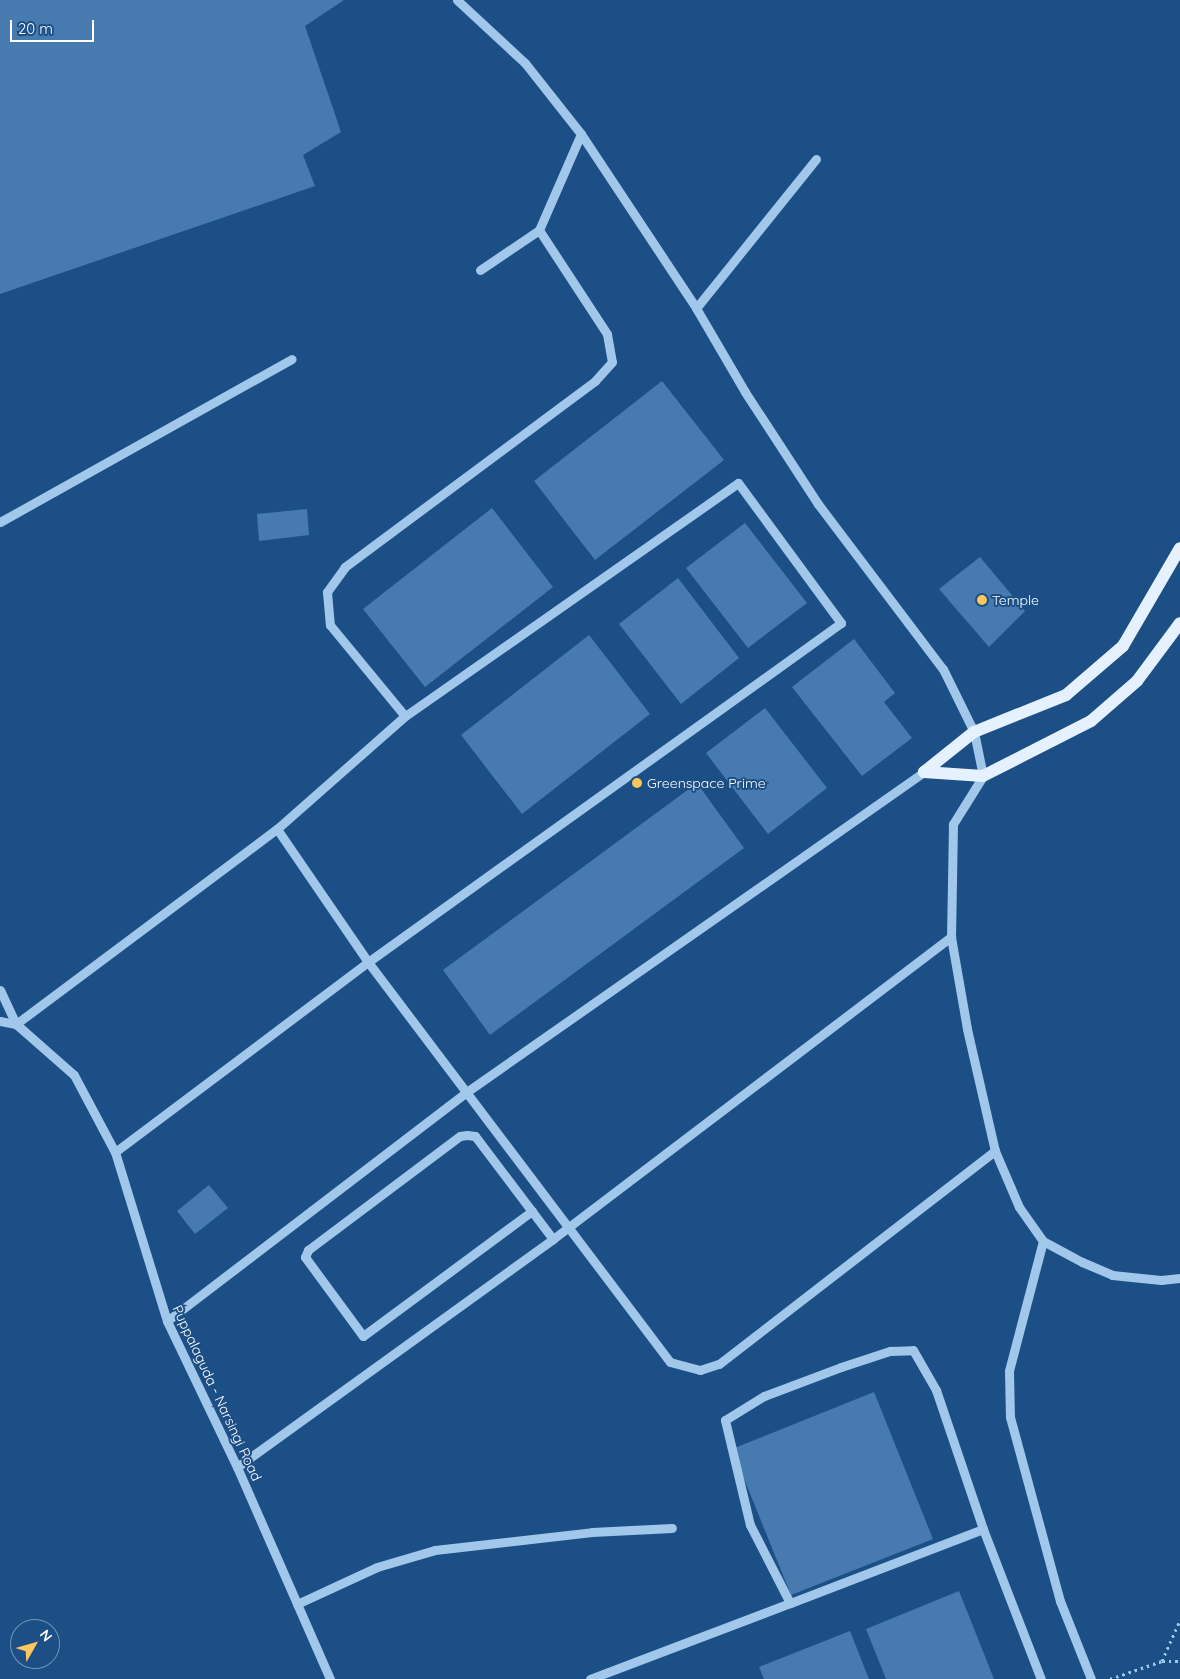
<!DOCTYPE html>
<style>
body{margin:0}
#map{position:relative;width:1180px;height:1679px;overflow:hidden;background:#1b4f85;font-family:Quicksand,sans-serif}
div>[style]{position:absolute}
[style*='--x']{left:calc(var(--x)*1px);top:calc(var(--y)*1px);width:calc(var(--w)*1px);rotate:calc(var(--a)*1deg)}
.building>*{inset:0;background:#477bb0}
.path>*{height:3px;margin-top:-1.5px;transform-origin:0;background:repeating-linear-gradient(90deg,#a1c7eb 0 2.5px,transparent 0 6.5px)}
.minor>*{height:9px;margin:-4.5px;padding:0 4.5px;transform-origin:4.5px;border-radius:4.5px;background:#a1c7eb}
.major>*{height:12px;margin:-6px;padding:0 6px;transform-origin:6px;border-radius:6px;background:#e6f1ff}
.dots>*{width:14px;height:14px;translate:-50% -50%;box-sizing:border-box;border:2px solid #1b4f85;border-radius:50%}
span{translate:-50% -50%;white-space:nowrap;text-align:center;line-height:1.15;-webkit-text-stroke:4px #1b4f85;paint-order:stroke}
.poi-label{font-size:14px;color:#fff}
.left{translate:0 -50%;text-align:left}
.street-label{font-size:14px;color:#fff}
.north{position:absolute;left:10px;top:1619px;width:50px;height:50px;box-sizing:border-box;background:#1b4f85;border:1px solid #7695b6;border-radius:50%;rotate:52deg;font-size:14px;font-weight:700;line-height:20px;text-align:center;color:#fff}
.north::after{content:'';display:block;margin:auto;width:18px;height:22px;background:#fdc65d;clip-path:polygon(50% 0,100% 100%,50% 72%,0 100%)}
.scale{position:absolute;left:10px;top:20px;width:84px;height:22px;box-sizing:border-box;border:2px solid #fff;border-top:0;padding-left:6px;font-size:15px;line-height:18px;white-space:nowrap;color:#fff;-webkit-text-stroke:4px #1b4f85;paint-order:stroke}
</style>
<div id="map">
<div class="building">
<div style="clip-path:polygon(0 0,344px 0,305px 26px,341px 132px,303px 155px,315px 186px,0 294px)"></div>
<div style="clip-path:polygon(662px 381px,724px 460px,595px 560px,534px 481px)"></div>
<div style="clip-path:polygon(492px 508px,553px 587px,425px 687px,363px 609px)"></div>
<div style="clip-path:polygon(307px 509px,309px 535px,259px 541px,257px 514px)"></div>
<div style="clip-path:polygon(745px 523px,807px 603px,748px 648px,686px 568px)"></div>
<div style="clip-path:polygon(980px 557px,1025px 611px,989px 647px,939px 589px)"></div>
<div style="clip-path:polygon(678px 578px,739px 658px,681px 704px,619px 624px)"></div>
<div style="clip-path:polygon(589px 635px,650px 714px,522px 814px,461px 735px)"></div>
<div style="clip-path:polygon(854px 639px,895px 693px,884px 702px,912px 738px,862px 776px,792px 687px)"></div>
<div style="clip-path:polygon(765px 708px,827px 788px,768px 834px,706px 753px)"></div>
<div style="clip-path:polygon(697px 783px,744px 848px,490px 1035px,443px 970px)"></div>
<div style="clip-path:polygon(209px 1185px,228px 1208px,195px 1234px,177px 1211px)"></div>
<div style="clip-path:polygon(874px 1392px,933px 1539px,791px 1595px,732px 1449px)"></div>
<div style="clip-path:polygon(959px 1591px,994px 1679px,886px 1679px,866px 1629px)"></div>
<div style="clip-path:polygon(850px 1631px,869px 1679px,764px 1679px,759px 1667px)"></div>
</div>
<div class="path">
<div style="--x:1162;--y:1661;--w:18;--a:0"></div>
<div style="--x:1110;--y:1679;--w:55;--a:-19.1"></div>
<div style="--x:1162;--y:1661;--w:45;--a:-66.3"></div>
</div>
<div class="minor">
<div style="--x:457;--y:0;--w:93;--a:42.8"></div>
<div style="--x:525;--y:63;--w:90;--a:51.7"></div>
<div style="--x:581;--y:134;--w:209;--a:56.5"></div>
<div style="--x:816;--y:159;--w:191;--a:128.8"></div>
<div style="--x:696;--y:308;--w:97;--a:59.7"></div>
<div style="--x:745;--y:392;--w:134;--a:56.9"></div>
<div style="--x:818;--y:504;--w:207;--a:52.9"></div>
<div style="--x:943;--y:669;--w:70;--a:63.8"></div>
<div style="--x:974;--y:732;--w:45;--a:78.4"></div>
<div style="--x:983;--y:776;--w:57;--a:122"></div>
<div style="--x:953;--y:824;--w:113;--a:91"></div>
<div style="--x:951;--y:937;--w:93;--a:80.1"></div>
<div style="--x:967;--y:1029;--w:125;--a:77.1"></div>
<div style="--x:995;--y:1151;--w:61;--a:66.8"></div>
<div style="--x:1019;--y:1207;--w:42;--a:54.8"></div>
<div style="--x:1043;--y:1241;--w:44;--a:28.3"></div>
<div style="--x:1082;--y:1262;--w:33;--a:23"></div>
<div style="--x:1112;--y:1275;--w:49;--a:5.8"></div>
<div style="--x:1161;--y:1280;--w:19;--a:-6"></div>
<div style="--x:539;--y:230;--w:124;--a:56.8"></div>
<div style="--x:607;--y:334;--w:28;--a:80"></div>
<div style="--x:612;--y:362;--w:25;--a:132"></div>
<div style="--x:595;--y:381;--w:312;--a:143.4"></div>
<div style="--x:345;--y:567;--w:31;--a:126"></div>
<div style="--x:327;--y:592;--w:33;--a:85"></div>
<div style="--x:330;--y:625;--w:118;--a:50.5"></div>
<div style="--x:405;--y:716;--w:171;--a:138.6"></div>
<div style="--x:277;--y:829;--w:161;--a:55.6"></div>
<div style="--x:368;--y:962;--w:501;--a:52.95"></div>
<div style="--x:670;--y:1362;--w:31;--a:15"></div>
<div style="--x:700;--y:1370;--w:20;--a:-18"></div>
<div style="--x:719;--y:1364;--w:349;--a:-37.7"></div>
<div style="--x:480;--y:270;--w:71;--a:-34.1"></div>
<div style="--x:539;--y:230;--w:105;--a:-66.4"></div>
<div style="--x:0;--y:522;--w:334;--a:-29.2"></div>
<div style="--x:0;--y:990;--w:38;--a:65"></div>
<div style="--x:16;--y:1024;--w:77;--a:41.3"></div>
<div style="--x:74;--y:1075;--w:87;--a:62"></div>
<div style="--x:115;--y:1152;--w:177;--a:72.9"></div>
<div style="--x:167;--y:1321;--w:162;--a:64.4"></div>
<div style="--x:237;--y:1467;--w:232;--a:66.3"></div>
<div style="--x:0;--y:1021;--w:16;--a:11"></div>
<div style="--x:16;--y:1024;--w:326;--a:-36.8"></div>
<div style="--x:115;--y:1152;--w:316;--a:-36.9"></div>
<div style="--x:368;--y:962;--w:582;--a:-35.63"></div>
<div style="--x:841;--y:623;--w:174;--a:-126.3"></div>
<div style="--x:738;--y:483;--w:406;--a:145"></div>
<div style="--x:532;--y:1211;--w:210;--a:143.5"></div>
<div style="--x:363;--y:1336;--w:98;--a:-126.3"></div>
<div style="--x:305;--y:1257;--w:8;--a:-67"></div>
<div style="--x:308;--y:1250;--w:190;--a:-36.9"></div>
<div style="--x:460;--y:1136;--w:7;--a:-8"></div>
<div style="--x:467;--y:1135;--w:8;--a:7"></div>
<div style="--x:475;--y:1136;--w:129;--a:52.9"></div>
<div style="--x:1043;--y:1241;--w:134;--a:104.7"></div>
<div style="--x:1009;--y:1371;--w:46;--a:88.8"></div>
<div style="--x:1010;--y:1417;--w:191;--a:74.8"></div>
<div style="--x:1060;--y:1601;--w:84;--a:68.3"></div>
<div style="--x:167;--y:1321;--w:379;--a:-37.4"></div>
<div style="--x:468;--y:1091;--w:557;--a:-34.98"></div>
<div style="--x:237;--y:1467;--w:390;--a:-35.8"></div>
<div style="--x:553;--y:1239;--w:500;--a:-37.2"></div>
<div style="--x:983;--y:1529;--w:207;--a:159"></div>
<div style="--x:790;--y:1603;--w:88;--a:-117.1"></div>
<div style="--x:750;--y:1525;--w:108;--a:-103.4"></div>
<div style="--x:725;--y:1420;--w:46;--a:-31.6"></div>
<div style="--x:764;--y:1396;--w:82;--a:-20.6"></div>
<div style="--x:841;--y:1367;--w:52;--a:-18.1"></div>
<div style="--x:890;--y:1351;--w:23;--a:-2"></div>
<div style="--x:913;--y:1350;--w:46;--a:60.1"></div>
<div style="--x:936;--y:1390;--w:147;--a:71.3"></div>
<div style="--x:983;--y:1529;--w:161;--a:68.9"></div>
<div style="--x:297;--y:1604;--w:88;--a:-24.8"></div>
<div style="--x:377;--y:1567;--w:60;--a:-16.3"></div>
<div style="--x:435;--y:1550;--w:158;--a:-6.5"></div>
<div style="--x:592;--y:1532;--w:80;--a:-2.9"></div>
<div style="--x:590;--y:1679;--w:214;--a:-20.8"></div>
</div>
<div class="major">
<div style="--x:924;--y:772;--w:64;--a:-38.7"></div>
<div style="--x:974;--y:732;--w:99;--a:-21.9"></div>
<div style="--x:1066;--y:695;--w:75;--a:-40.7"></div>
<div style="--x:1123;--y:646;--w:113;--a:-59.8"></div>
<div style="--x:924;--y:772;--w:59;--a:3.9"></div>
<div style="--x:983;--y:776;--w:121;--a:-27"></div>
<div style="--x:1091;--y:721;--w:61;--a:-41"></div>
<div style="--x:1137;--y:681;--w:72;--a:-53.4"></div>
</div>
<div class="dots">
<div style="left:982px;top:600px;background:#fdc65d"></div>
<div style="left:637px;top:783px;background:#fdc65d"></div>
</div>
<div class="poi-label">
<span class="left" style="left:992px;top:600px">Temple</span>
<span class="left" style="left:647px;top:783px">Greenspace Prime</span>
</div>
<div class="street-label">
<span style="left:217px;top:1393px;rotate:65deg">Puppalaguda - Narsingi Road</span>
</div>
<div class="north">N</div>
<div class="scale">20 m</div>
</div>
